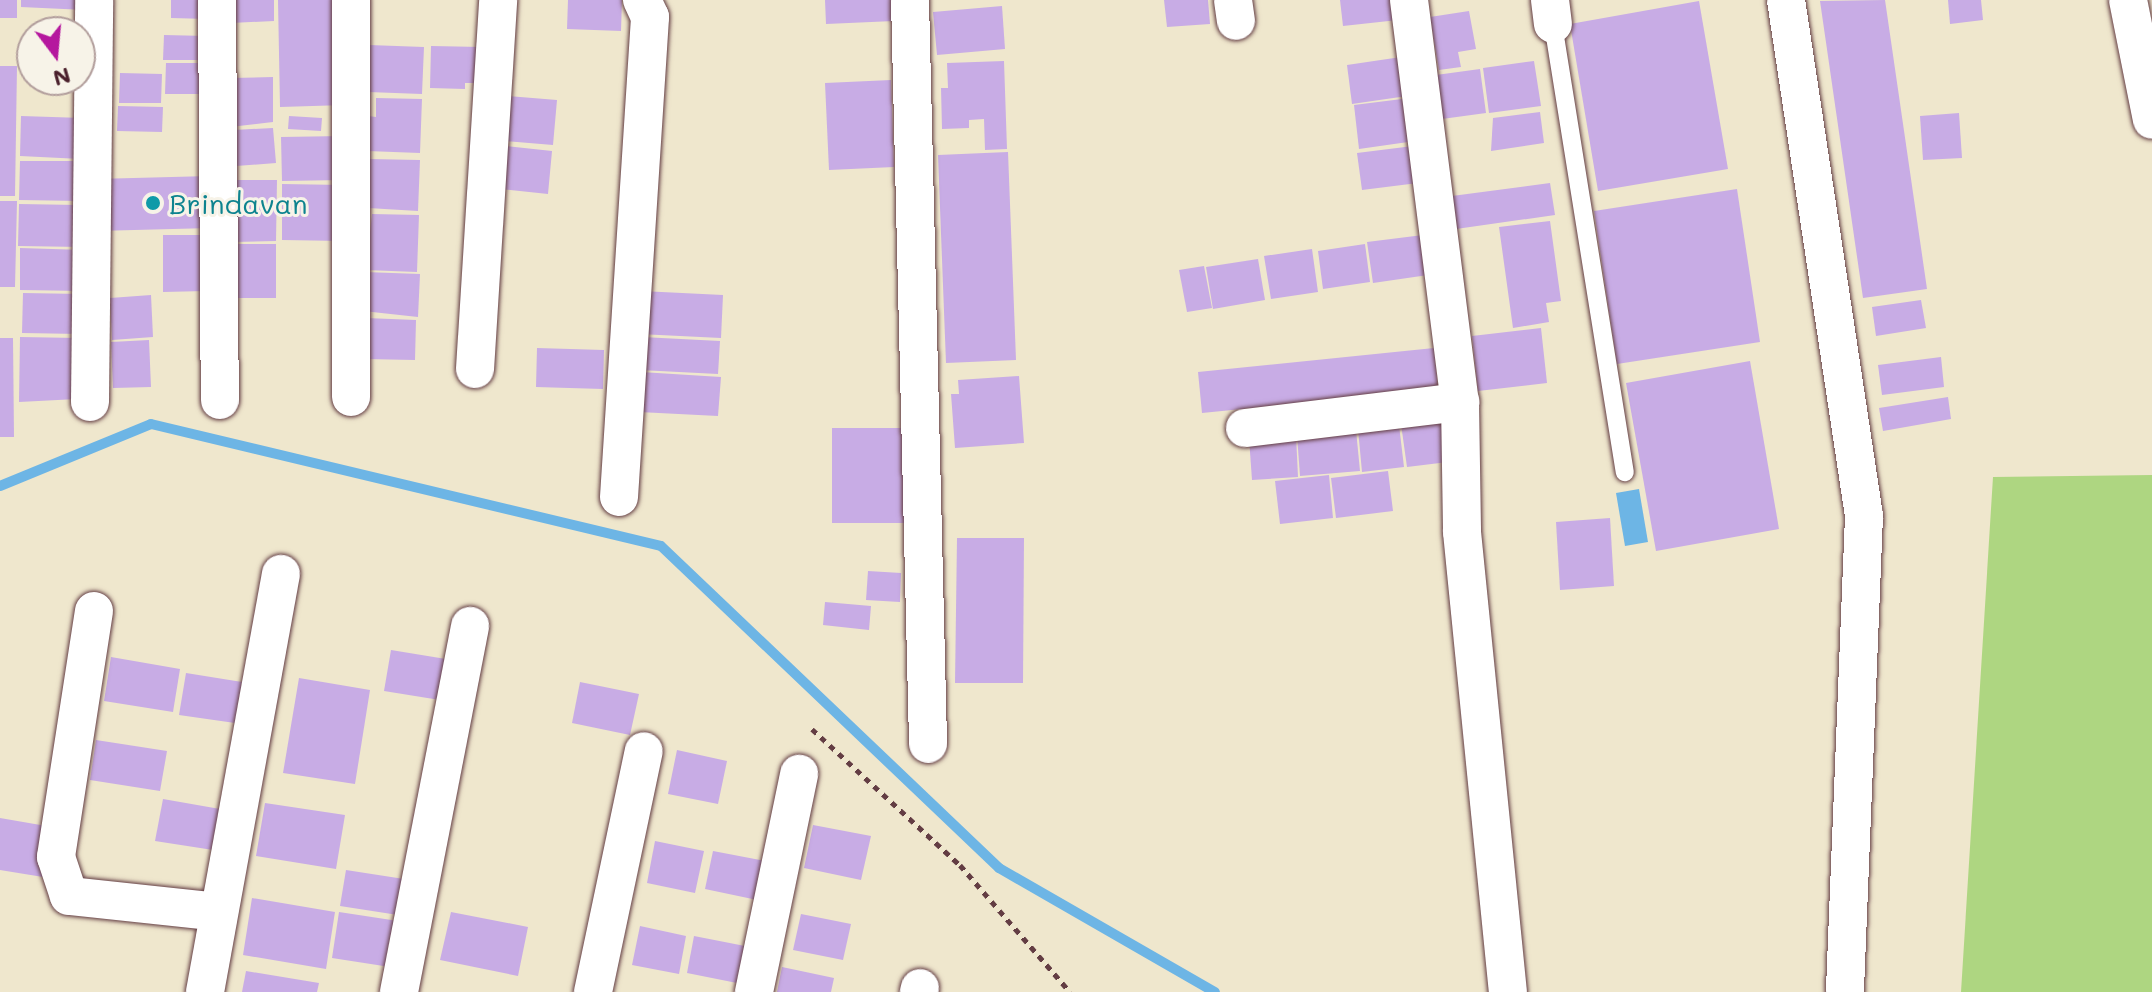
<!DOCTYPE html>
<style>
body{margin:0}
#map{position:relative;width:2152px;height:992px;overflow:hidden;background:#efe7cd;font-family:Mali,sans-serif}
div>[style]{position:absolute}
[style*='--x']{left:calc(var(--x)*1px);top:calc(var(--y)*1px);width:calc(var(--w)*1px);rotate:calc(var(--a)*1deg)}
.green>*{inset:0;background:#aed681}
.water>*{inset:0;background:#6db5e5}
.stream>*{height:10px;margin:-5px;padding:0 5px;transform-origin:5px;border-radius:5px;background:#6db5e5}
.building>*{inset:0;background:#c8ace5}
.path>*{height:5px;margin-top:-2.5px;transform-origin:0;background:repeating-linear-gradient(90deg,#633d43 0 6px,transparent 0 12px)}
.roads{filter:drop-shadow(0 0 2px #633d43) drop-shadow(0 0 2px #633d43)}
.lane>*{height:18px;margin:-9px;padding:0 9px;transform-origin:9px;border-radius:9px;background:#fff}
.street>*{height:38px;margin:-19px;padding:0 19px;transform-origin:19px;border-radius:19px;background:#fff}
.dots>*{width:22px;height:22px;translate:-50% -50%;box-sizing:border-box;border:4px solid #f7f3e8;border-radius:50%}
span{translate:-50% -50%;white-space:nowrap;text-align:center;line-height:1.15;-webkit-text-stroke:6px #f7f3e8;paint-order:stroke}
.culture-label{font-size:28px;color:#0d838f}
.left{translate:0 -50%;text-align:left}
.north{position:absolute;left:16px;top:16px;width:80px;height:80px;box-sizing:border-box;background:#f7f3e8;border:2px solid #b29e9c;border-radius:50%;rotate:164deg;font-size:22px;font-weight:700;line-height:32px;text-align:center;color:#4a1f2b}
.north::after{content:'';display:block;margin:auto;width:28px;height:36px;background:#b5179e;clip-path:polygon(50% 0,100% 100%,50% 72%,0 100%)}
</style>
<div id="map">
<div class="green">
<div style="clip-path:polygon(2152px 475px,2152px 992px,1961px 992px,1993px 477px)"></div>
</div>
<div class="water">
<div style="clip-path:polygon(1639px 489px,1648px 542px,1625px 546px,1616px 493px)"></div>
</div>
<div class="stream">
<div style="--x:0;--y:486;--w:163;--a:-22.3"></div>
<div style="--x:151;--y:424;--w:524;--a:13.45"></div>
<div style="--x:661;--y:546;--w:467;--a:43.6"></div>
<div style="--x:999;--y:868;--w:249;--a:29.9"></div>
</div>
<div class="building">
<div style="clip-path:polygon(0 0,17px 0,17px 18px,0 18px)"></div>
<div style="clip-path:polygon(21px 0,85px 0,85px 10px,21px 7px)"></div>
<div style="clip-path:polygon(171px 0,208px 0,208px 19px,171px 18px)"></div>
<div style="clip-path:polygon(230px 0,274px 0,274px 21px,231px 23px)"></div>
<div style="clip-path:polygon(278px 0,343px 0,345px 105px,280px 107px)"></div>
<div style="clip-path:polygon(568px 0,622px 0,621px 31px,567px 29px)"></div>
<div style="clip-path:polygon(825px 0,893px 0,894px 21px,826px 24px)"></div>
<div style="clip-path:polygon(1164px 0,1208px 0,1210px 24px,1167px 27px)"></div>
<div style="clip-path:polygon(1340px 0,1395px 0,1398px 20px,1343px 26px)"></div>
<div style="clip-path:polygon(1885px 0,1927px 289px,1863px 298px,1820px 1px)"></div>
<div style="clip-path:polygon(1948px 0,1981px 0,1983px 20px,1950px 24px)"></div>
<div style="clip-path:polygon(1699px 1px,1728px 169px,1598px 191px,1570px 24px)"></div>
<div style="clip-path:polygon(1002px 6px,1005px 49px,937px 55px,933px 12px)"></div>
<div style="clip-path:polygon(1469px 11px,1476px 49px,1458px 52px,1461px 67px,1439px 70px,1430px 17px)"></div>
<div style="clip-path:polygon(164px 35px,207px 36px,207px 60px,163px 60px)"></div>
<div style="clip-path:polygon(369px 45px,424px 47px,422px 94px,368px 92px)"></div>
<div style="clip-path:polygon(431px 46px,482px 47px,480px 83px,465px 83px,465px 89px,430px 88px)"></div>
<div style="clip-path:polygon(1401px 57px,1407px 96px,1352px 104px,1347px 65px)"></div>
<div style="clip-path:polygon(1004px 61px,1007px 149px,985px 150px,984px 119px,969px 120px,969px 128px,942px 129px,941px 88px,948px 88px,947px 63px)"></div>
<div style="clip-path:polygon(1534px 61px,1541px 106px,1489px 113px,1483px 68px)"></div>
<div style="clip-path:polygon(166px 63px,206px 63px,206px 94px,165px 94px)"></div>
<div style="clip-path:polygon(0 66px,17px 66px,15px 196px,0 196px)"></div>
<div style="clip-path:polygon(1480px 69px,1486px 113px,1442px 119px,1436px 75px)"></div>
<div style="clip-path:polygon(120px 73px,162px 74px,161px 103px,119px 103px)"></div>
<div style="clip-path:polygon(273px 77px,273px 122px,230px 127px,230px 78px)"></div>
<div style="clip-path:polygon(891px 80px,894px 167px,829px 170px,825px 83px)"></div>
<div style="clip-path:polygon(507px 96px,557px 100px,553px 145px,504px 141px)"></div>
<div style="clip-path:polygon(376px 98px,422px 99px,420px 153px,367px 151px,368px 116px,376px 117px)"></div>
<div style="clip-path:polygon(1410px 98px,1415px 141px,1359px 149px,1354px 105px)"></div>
<div style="clip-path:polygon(118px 106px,163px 107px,162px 132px,117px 131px)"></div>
<div style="clip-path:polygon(1540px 112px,1544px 143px,1491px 151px,1493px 118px)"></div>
<div style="clip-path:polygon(1959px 113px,1962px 158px,1923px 160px,1920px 116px)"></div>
<div style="clip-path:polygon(21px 116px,83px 118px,81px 159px,20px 156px)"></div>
<div style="clip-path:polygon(289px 116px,322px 118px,321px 131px,288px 129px)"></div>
<div style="clip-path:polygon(273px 128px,276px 163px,236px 166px,234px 130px)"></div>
<div style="clip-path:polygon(343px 136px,343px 180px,282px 181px,281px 137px)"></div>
<div style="clip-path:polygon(505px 146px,552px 151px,548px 194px,500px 189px)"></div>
<div style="clip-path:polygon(1413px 146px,1418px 183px,1362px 190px,1357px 153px)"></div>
<div style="clip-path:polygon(1008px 152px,1016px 360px,946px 363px,938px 155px)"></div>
<div style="clip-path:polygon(369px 159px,420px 160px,418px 211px,368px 208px)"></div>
<div style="clip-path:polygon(20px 161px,81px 161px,80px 201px,19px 200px)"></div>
<div style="clip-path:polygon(210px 176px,211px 228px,96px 231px,95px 179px)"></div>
<div style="clip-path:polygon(233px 180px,277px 180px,276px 241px,232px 242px)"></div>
<div style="clip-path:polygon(1550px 183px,1555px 215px,1456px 229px,1452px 196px)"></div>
<div style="clip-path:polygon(282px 184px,343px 185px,343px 241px,282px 240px)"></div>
<div style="clip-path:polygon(1737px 189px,1760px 342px,1617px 364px,1594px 211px)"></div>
<div style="clip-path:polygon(0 201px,17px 201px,15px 287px,0 287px)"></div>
<div style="clip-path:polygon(19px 204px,78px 205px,82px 247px,18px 246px)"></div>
<div style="clip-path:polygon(372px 214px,419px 215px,417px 272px,366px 270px)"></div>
<div style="clip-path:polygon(1550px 221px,1561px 301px,1546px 303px,1549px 322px,1513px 328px,1499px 227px)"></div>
<div style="clip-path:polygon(163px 235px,206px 235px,206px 291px,163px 292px)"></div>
<div style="clip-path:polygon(1423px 235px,1428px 275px,1373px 283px,1367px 242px)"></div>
<div style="clip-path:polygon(231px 244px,276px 244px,276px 298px,232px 298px)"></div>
<div style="clip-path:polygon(1365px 244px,1370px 282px,1323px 289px,1318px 251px)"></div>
<div style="clip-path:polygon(20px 248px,84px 250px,83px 291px,20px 290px)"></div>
<div style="clip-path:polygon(1312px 249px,1318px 292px,1271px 299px,1264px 256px)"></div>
<div style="clip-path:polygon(1258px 259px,1265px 300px,1213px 309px,1206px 267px)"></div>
<div style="clip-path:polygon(1204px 266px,1212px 308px,1187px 312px,1179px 270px)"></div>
<div style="clip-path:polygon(364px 272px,420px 274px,418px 317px,363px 311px)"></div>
<div style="clip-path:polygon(641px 291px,723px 295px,721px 338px,639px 334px)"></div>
<div style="clip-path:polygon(23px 293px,82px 294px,80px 334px,22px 333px)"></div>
<div style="clip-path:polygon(151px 295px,153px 337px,112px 340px,110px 298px)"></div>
<div style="clip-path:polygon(1921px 300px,1926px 328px,1876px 336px,1872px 307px)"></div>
<div style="clip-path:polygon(366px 318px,416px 320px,415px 360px,364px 359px)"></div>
<div style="clip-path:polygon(1541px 328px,1547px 383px,1478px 391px,1472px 336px)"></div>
<div style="clip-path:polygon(20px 337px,78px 338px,77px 399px,19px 402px)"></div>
<div style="clip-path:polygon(642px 337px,720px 341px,718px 374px,640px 370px)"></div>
<div style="clip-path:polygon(0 338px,13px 338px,14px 437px,0 437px)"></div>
<div style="clip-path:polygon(149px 340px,151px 387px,113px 388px,111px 342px)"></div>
<div style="clip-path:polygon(537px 348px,604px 350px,603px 389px,536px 387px)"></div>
<div style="clip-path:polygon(1434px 348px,1438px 389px,1202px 413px,1198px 372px)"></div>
<div style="clip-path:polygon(1941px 357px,1944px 387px,1882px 395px,1878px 365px)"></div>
<div style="clip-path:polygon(1750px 361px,1779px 529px,1656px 551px,1626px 383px)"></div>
<div style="clip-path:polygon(641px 372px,721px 377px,718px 416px,639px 412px)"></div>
<div style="clip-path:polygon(1019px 376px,1024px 443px,955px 448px,951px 394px,959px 394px,958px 380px)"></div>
<div style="clip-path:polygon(1948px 397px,1951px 419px,1883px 431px,1879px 408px)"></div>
<div style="clip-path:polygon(1443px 419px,1448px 462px,1407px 467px,1401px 424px)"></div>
<div style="clip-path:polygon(1399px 425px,1404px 467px,1362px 472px,1358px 429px)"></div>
<div style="clip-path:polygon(832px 428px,907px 428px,906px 523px,832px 523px)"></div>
<div style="clip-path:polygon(1356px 430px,1360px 471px,1300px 476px,1297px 435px)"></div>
<div style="clip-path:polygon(1296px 435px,1298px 477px,1252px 480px,1249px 438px)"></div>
<div style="clip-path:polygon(1388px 471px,1393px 511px,1336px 518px,1331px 478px)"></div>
<div style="clip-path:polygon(1329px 475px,1333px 518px,1280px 524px,1275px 481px)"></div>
<div style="clip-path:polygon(1610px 518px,1614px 586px,1560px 590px,1556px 522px)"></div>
<div style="clip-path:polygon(957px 538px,1024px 538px,1023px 683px,955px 683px)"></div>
<div style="clip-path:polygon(868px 571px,901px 573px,900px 602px,866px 600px)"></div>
<div style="clip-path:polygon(825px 602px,871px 606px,869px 630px,823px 625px)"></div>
<div style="clip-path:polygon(391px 650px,452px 660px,446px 701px,384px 691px)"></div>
<div style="clip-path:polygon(111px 657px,180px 669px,173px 712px,104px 701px)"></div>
<div style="clip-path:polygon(186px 673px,242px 682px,235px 723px,179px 715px)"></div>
<div style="clip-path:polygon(299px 678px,370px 690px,355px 784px,283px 773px)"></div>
<div style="clip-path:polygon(580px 682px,639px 694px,630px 735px,572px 723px)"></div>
<div style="clip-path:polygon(96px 740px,167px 751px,160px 791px,90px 780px)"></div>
<div style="clip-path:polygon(677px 750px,727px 761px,718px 804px,668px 794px)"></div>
<div style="clip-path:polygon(163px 799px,220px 809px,213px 850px,155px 841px)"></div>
<div style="clip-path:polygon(265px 803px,345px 815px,336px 869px,256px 856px)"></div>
<div style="clip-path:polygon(0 818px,52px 827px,43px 877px,0 870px)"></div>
<div style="clip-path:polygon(813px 825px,871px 836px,861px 880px,804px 868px)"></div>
<div style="clip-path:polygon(655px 841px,704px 851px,695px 893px,647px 883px)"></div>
<div style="clip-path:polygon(713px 851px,770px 862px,762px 901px,705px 889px)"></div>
<div style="clip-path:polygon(346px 870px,404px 879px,398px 915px,340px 906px)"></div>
<div style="clip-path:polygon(252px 898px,335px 912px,326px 969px,243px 955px)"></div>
<div style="clip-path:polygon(339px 912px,398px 921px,390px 967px,332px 958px)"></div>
<div style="clip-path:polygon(451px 912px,528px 927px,518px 976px,440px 960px)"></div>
<div style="clip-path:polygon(801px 914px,851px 924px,843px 960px,793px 950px)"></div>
<div style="clip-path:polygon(640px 926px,686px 936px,679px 974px,632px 965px)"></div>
<div style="clip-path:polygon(694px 936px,750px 947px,742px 984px,687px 973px)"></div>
<div style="clip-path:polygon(782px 967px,834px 978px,831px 992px,777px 992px)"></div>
<div style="clip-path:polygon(246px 971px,319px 983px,317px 992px,242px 992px)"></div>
</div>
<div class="path">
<div style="--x:812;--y:729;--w:201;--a:42.6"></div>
<div style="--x:960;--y:865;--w:168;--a:49.1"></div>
</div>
<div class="roads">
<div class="lane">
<div style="--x:1553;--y:24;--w:454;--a:80.9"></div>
</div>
<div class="street">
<div style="--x:217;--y:0;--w:400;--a:89.6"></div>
<div style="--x:351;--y:0;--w:397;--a:90"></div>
<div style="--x:910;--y:0;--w:744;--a:88.61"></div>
<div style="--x:1233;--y:0;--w:21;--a:82"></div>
<div style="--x:1409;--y:0;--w:405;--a:82.8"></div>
<div style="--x:1460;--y:402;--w:130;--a:89.1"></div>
<div style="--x:1462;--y:532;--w:462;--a:84.3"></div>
<div style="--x:1550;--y:0;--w:24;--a:83"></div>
<div style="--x:1786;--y:0;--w:522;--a:81.4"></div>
<div style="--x:1864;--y:516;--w:476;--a:92.3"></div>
<div style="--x:2128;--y:0;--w:122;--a:78.7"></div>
<div style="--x:475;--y:369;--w:370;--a:-86.4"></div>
<div style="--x:90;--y:402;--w:402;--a:-89.4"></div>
<div style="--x:1245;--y:428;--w:217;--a:-6.9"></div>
<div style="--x:619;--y:497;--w:481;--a:-86.3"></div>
<div style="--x:650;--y:17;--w:19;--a:-115"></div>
<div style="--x:94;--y:611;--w:249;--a:98.8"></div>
<div style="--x:56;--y:857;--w:41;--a:71.6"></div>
<div style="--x:69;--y:896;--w:150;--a:6.1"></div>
<div style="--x:205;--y:992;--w:425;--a:-79.7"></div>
<div style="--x:399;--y:992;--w:373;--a:-79"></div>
<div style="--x:593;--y:992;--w:246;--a:-78.1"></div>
<div style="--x:754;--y:992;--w:223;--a:-78.3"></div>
<div style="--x:919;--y:992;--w:4;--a:-76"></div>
</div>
</div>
<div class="dots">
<div style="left:153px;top:203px;background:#0f9aa8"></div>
</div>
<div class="culture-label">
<span class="left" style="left:169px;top:203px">Brindavan</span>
</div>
<div class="north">N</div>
</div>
